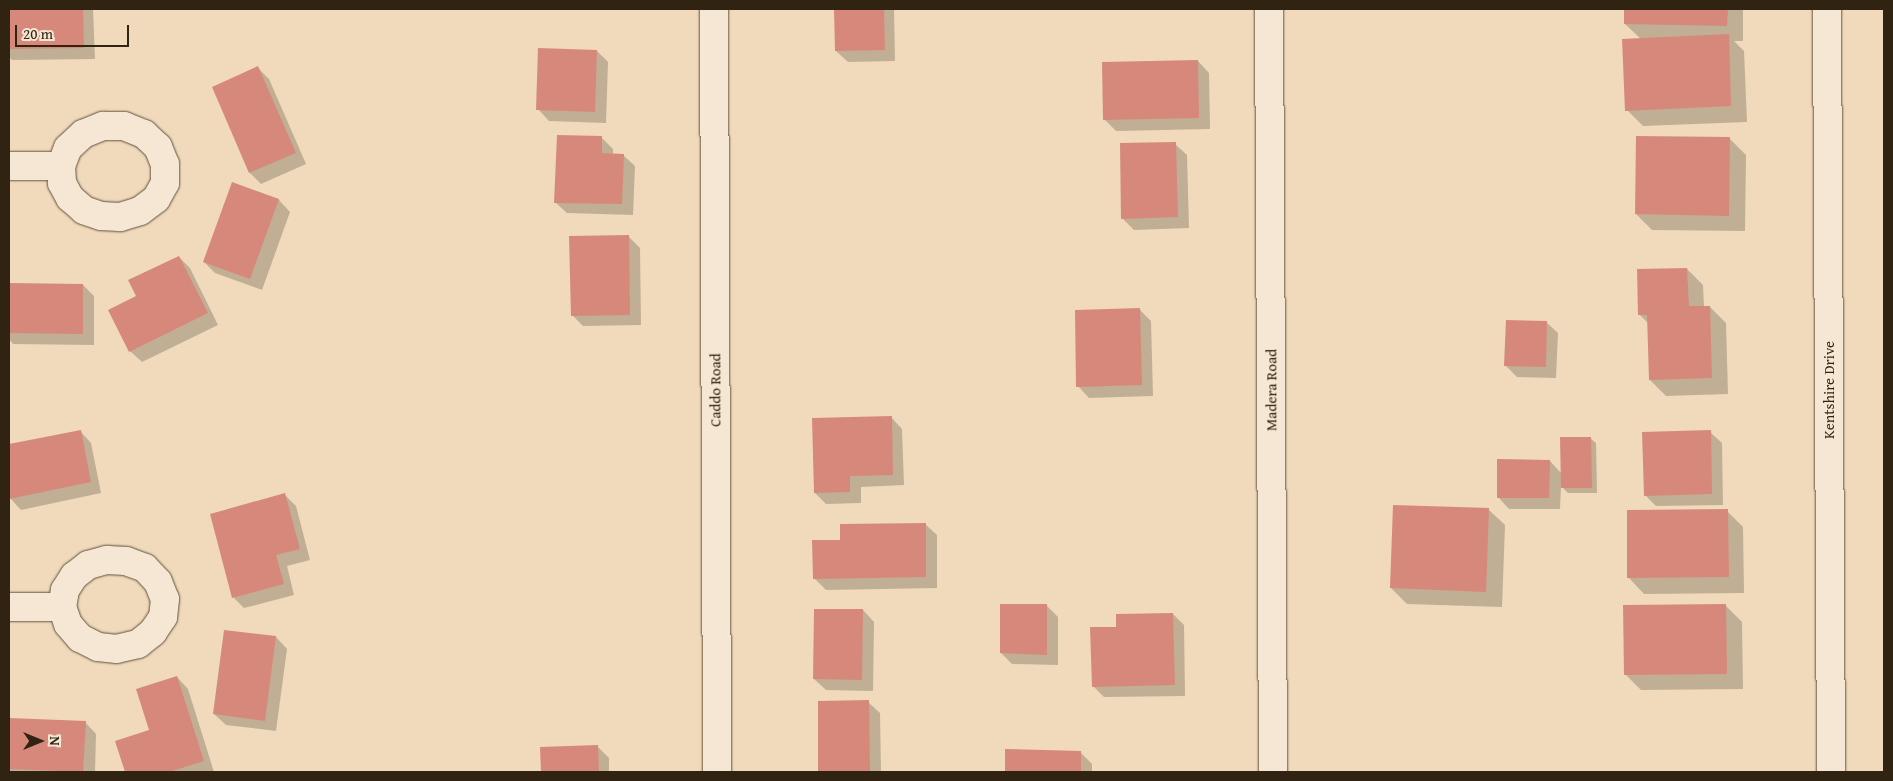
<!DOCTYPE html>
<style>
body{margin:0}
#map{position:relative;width:1893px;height:781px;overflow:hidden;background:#f0dabb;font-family:"Gentium Book Plus",serif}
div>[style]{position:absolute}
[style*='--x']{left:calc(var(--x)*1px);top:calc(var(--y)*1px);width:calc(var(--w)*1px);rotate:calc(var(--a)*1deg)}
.shadow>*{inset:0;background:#0003}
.building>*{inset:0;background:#d6897a}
.roads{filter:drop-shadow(0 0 1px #60513c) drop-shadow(0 0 1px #60513c)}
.minor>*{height:28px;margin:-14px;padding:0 14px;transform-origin:14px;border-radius:14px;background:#f5e7d3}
span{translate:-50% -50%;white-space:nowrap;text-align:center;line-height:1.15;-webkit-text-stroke:4.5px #f5e7d3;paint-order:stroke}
.street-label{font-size:15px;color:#302312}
.frame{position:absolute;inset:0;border:10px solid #302312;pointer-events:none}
.north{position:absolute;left:15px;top:716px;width:50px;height:50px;-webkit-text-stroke:4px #f5e7d3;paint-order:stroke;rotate:90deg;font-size:14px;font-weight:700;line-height:20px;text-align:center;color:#302312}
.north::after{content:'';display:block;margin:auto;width:18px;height:22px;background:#302312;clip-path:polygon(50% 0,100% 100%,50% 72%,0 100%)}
.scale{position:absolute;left:15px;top:25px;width:114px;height:22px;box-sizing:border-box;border:2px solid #302312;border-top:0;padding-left:6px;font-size:15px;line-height:18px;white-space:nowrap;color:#302312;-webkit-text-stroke:4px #f5e7d3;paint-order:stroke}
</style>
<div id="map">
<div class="shadow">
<div style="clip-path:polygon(9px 9px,93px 9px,95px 59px,12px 60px,9px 57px)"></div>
<div style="clip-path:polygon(835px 9px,894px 9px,895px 61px,848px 62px,836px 51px)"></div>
<div style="clip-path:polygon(1626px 9px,1743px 9px,1743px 41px,1734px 41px,1744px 51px,1747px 122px,1643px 126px,1627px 110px,1641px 39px,1625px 24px)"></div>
<div style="clip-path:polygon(597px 51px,608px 62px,606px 123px,549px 121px,538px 109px)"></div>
<div style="clip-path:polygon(1198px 61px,1209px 73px,1210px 129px,1116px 131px,1104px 119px)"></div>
<div style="clip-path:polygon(258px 68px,269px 79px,306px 164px,261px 184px,250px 173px)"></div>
<div style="clip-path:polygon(602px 138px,613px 149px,613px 155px,623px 155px,635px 166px,633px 215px,567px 213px,555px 202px)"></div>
<div style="clip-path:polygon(1730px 139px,1746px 155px,1745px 231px,1652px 230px,1636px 214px)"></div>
<div style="clip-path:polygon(1175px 144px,1187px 155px,1189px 228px,1134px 230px,1123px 219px)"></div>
<div style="clip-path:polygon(233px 184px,279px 200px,290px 212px,262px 290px,215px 273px,204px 262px)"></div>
<div style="clip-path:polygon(628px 236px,640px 248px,641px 325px,583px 326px,572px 315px)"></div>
<div style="clip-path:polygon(179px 257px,190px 268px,218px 325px,142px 362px,130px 351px,137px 296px)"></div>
<div style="clip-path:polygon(1687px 269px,1703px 285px,1704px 307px,1710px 307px,1726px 323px,1728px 394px,1666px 396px,1650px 380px,1648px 323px,1639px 314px)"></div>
<div style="clip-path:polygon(9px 284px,83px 285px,94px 296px,94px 345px,13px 344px,9px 339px)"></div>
<div style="clip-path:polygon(1140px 310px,1151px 321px,1153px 396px,1089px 398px,1078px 386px)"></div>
<div style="clip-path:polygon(1546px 322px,1558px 333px,1556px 378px,1517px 377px,1506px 366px)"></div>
<div style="clip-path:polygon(891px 417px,902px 429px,904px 485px,861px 487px,861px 503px,826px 504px,815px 493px)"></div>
<div style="clip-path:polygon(80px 431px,91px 443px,101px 493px,21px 510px,10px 498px,9px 491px,9px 446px)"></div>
<div style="clip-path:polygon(1710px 432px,1722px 443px,1723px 505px,1656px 506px,1645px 495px)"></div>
<div style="clip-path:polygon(1590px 438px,1596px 443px,1597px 493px,1568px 493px,1561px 486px,1560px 509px,1509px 509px,1498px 497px,1550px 461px,1562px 474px)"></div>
<div style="clip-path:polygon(285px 495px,296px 506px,310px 560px,287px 566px,294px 595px,244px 608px,233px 597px)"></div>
<div style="clip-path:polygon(1489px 510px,1505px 525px,1502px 607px,1407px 604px,1391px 588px)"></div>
<div style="clip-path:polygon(1727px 511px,1743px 527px,1744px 593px,1644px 594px,1629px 578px)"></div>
<div style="clip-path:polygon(925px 524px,937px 535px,937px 588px,826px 590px,814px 578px,842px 542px)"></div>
<div style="clip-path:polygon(1047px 606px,1058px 617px,1058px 665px,1012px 664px,1001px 653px)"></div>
<div style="clip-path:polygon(1726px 606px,1742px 622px,1743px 689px,1641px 690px,1625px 674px)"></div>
<div style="clip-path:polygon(863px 610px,874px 622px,873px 691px,826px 690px,814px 679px)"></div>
<div style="clip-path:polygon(1173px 614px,1184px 625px,1185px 696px,1104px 697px,1093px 686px,1117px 628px)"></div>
<div style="clip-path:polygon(276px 637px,287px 649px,276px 731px,226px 725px,214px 714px)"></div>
<div style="clip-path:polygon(177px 677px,188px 689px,214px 772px,126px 772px,116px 742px,151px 731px)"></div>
<div style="clip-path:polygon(868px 702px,880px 713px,881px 772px,819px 772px,819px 703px)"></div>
<div style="clip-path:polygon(9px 719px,85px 722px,96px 734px,95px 772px,9px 772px)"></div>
<div style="clip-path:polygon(597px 746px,609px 758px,609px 772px,542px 772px,541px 748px)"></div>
<div style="clip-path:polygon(1006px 751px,1080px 752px,1092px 764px,1092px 772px,1006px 772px)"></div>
</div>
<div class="building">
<div style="clip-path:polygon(9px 9px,83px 9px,84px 48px,9px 49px)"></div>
<div style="clip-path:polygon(834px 9px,884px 9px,885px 50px,835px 51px)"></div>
<div style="clip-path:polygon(1624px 9px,1728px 9px,1727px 26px,1624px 24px)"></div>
<div style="clip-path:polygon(1729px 34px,1731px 106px,1625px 111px,1622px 39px)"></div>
<div style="clip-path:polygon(538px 48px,597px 50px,595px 112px,536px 110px)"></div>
<div style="clip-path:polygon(1198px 60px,1199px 118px,1103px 120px,1102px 62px)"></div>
<div style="clip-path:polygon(258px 66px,296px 153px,249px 173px,212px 87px)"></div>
<div style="clip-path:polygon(557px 135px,602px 136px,602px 153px,624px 154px,622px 204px,554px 203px)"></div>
<div style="clip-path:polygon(1636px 136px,1730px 137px,1729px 216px,1635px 214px)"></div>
<div style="clip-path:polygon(1176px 142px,1178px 217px,1121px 219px,1120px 143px)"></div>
<div style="clip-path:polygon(232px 182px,279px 199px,250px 279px,203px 262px)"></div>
<div style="clip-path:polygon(629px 235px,630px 315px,571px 316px,569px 236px)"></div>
<div style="clip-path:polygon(179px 256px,208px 313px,129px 352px,108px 310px,136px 296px,128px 280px)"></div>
<div style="clip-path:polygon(1687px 268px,1689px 306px,1710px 306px,1712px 378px,1649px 380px,1647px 315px,1638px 315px,1637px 269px)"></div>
<div style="clip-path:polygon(9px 283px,83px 284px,83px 334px,9px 333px)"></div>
<div style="clip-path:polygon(1140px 308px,1142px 385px,1076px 387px,1075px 310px)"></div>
<div style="clip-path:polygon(1506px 320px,1547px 321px,1546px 367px,1504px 366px)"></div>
<div style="clip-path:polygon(892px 416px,893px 475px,850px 476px,850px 492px,814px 493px,812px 418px)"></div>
<div style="clip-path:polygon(81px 430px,91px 482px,9px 499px,9px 444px)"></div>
<div style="clip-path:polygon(1711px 430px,1712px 494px,1644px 496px,1642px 432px)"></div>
<div style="clip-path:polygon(1560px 437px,1591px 437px,1592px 488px,1561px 488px)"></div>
<div style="clip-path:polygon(1497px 459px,1550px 460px,1549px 498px,1497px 498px)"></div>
<div style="clip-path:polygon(285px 493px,300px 549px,276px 555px,284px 584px,232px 598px,210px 514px)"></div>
<div style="clip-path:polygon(1393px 505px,1489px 508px,1486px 592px,1390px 588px)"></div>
<div style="clip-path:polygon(1728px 509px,1729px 577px,1627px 578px,1627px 510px)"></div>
<div style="clip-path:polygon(926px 523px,926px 577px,813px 579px,812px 540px,840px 540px,840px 524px)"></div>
<div style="clip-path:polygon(1000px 604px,1047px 604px,1047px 655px,1000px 653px)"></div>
<div style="clip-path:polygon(1726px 604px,1727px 674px,1624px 675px,1623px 605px)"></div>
<div style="clip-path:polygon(814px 609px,863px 609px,862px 680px,813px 679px)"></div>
<div style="clip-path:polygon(1173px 613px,1175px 685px,1092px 687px,1090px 627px,1116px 627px,1116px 614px)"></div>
<div style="clip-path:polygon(224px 630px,276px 636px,265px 721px,213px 714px)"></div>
<div style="clip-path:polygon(177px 676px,204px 761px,169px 772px,125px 772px,115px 741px,149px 730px,136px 689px)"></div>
<div style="clip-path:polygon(869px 700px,870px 772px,818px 772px,818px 701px)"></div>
<div style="clip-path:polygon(9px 718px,86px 721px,83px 772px,9px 769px)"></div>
<div style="clip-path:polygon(598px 745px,599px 772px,541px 772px,540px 747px)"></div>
<div style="clip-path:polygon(1005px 749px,1081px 751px,1081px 772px,1005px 772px)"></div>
</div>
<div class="roads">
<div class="minor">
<div style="--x:714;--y:9;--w:763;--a:89.77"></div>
<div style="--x:1269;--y:9;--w:763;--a:89.7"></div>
<div style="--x:1827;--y:9;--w:763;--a:89.7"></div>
<div style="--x:103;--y:126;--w:21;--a:0"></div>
<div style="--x:124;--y:126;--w:22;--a:22"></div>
<div style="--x:144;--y:134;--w:19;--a:43"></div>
<div style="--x:158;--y:147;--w:18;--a:68"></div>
<div style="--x:165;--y:164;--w:19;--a:90"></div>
<div style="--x:165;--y:183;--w:18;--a:119"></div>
<div style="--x:156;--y:199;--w:20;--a:143"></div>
<div style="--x:140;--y:211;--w:21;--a:163"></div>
<div style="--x:120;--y:217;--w:19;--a:-177"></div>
<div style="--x:101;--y:216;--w:18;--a:-161"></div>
<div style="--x:84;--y:210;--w:18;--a:-139"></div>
<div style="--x:70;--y:198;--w:17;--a:-118"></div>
<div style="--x:62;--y:183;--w:17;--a:-93"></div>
<div style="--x:61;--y:166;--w:19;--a:-69"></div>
<div style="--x:68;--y:148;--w:21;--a:-43"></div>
<div style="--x:83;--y:134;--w:22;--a:-22"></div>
<div style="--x:9;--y:166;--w:52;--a:0"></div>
<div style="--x:107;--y:560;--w:19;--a:3"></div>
<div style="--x:126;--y:561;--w:20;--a:20"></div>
<div style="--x:145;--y:568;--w:19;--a:47"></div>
<div style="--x:158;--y:582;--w:18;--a:68"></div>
<div style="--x:165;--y:599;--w:18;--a:96"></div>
<div style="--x:163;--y:617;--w:18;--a:124"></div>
<div style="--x:153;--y:632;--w:19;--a:141"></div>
<div style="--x:138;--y:644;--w:22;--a:167"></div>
<div style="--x:117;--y:649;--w:19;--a:-174"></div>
<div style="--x:98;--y:647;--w:20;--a:-153"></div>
<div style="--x:80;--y:638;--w:18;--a:-131"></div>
<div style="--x:68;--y:624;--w:18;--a:-109"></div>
<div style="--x:62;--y:607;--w:17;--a:-80"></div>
<div style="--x:65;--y:590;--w:17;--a:-57"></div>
<div style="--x:74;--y:576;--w:18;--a:-38"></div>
<div style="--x:88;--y:565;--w:20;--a:-15"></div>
<div style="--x:9;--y:607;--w:53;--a:0"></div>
</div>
</div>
<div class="street-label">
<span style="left:715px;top:390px;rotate:-90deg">Caddo Road</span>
<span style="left:1271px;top:390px;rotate:-90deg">Madera Road</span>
<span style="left:1829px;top:390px;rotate:-90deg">Kentshire Drive</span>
</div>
<div class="frame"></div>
<div class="north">N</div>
<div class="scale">20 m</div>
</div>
